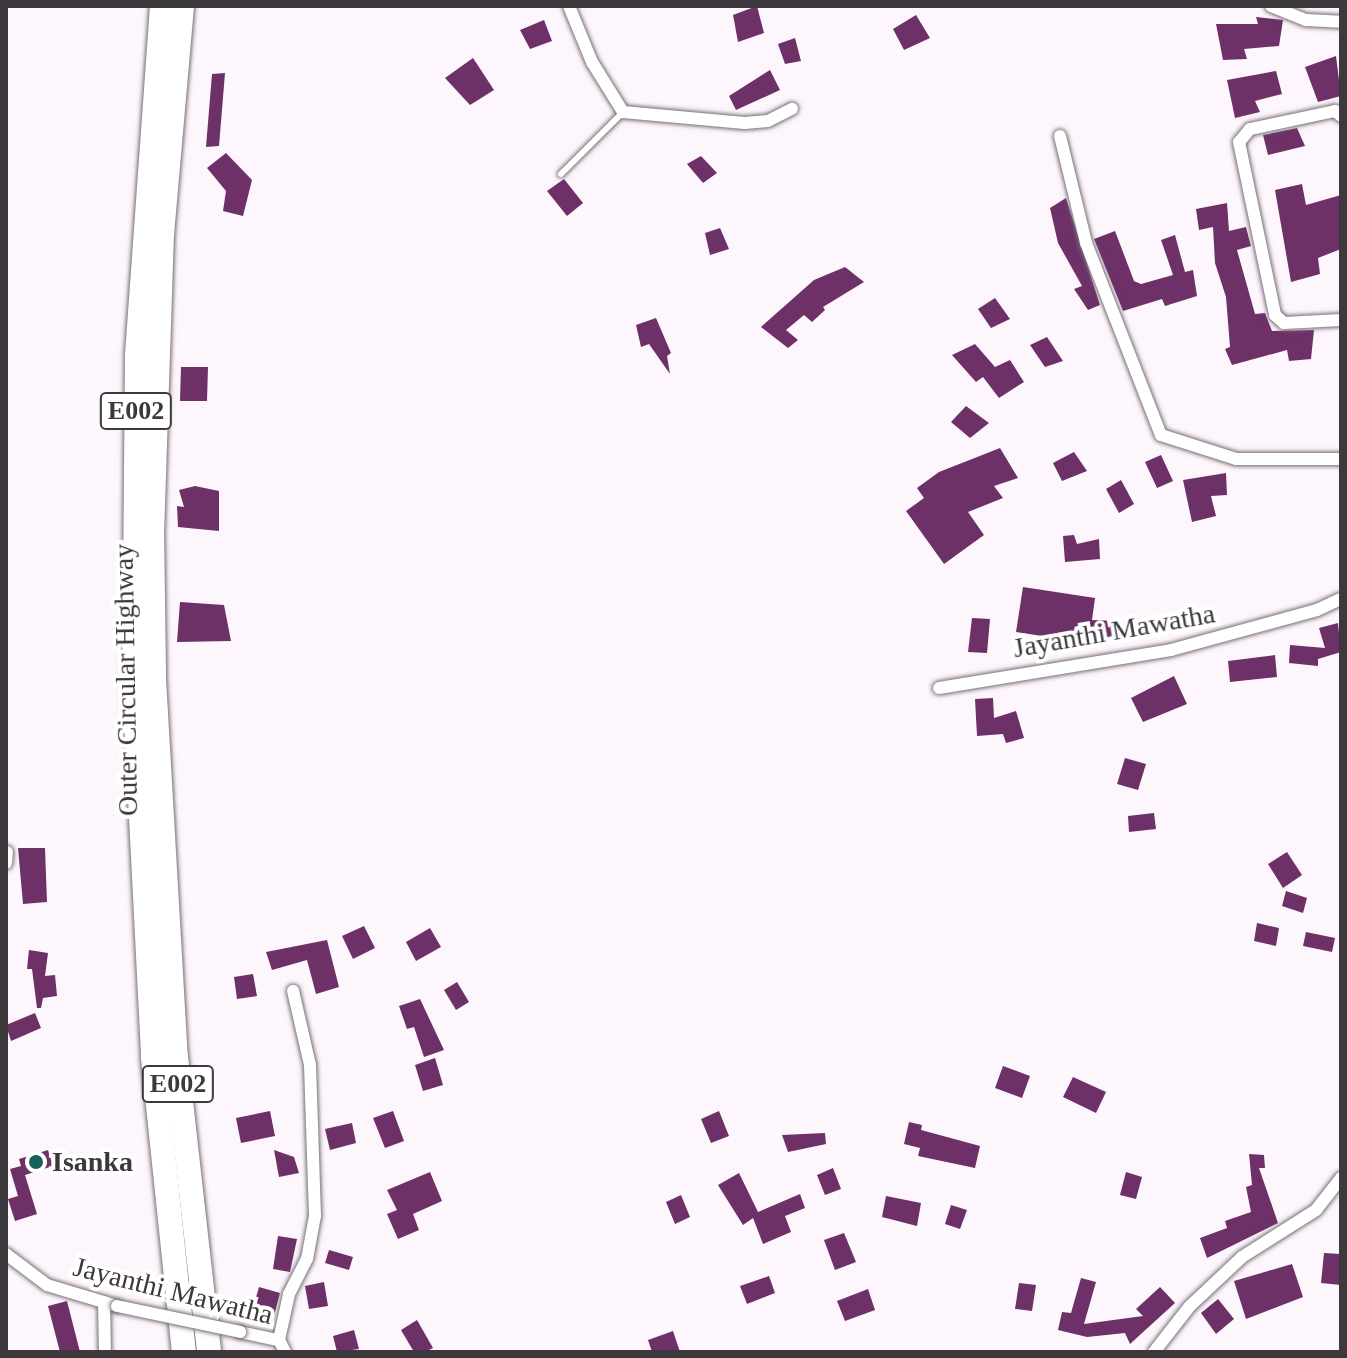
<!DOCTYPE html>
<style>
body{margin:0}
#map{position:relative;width:1347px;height:1358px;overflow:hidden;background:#fef6fd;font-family:"Times New Roman",serif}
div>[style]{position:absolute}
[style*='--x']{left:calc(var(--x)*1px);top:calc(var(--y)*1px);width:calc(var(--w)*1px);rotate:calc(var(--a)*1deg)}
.building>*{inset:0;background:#6d3067}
.roads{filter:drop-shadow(0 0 2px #786f77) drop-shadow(0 0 2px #786f77)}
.service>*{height:6px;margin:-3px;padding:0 3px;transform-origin:3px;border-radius:3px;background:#fff}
.minor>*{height:12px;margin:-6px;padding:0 6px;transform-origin:6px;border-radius:6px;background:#fff}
.motorway>*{height:24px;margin:-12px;padding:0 12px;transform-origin:12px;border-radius:12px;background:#fff}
.bridges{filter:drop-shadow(0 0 2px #786f77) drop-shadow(0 0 2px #786f77)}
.minor-bridge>*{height:12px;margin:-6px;padding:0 6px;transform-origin:6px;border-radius:6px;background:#fff}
.dots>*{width:22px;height:22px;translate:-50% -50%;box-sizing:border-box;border:4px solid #fff;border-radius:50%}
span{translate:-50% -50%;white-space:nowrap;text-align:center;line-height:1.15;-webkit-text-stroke:8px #fff;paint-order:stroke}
.shield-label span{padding:2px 6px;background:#fff;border:2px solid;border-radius:6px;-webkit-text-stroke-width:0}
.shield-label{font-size:26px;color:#3c383c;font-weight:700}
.street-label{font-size:28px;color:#3c383c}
.poi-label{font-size:28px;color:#3c383c;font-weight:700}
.left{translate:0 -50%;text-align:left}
.frame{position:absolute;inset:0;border:8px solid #3c383c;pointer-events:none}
</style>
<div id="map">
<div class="building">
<div style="clip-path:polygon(757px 6px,764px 33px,738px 42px,733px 15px)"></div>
<div style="clip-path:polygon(916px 15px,930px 38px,904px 50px,893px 29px)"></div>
<div style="clip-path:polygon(1256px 17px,1283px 20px,1279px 46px,1244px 49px,1247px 59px,1223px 60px,1216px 24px,1258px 24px)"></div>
<div style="clip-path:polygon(544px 20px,552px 41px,530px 49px,520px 30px)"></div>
<div style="clip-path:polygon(795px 38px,801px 61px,785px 64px,778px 44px)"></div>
<div style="clip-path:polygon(1336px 56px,1341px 96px,1318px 102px,1305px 67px)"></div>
<div style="clip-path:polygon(473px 58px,494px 90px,470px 105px,445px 78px)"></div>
<div style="clip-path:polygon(770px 70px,780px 90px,736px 110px,729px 96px)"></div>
<div style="clip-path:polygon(1276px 71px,1282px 94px,1255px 101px,1260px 112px,1235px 118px,1227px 80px)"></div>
<div style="clip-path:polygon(225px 73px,219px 146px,206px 147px,212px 74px)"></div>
<div style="clip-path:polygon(1297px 128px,1305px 146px,1268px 155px,1263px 135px)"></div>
<div style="clip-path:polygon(226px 153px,252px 180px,243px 216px,223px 211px,226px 191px,207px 168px)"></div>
<div style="clip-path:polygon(701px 156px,717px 173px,703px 183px,687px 164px)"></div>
<div style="clip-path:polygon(564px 179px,583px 203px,567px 216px,547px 191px)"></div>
<div style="clip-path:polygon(1302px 184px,1306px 205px,1341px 195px,1341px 249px,1318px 258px,1320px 274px,1291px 282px,1275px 190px)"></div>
<div style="clip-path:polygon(1066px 198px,1100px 305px,1088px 310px,1074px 289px,1082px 286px,1058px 243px,1050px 208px)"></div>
<div style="clip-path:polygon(1227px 203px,1229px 231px,1246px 227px,1251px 246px,1237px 250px,1255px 314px,1265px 313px,1272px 331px,1314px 330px,1311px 359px,1289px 361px,1287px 350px,1232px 365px,1225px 349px,1230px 347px,1226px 297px,1215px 263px,1213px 227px,1199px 230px,1196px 209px)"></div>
<div style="clip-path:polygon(720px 228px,729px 249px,710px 255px,705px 233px)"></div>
<div style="clip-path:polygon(1115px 231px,1134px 281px,1141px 284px,1173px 275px,1161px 240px,1175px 235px,1185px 272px,1193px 270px,1197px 296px,1165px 306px,1162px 299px,1123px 311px,1094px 239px)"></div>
<div style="clip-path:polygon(845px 267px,864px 282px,823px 307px,825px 310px,812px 322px,804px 315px,786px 330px,798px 340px,788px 348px,761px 327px,814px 280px)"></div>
<div style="clip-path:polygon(995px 298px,1010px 319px,991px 328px,978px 309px)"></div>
<div style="clip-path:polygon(656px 318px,671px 353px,667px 356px,670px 374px,649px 344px,641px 347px,636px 325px)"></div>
<div style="clip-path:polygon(1047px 337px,1063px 361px,1045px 367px,1030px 345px)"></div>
<div style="clip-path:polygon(975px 344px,995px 367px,1010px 360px,1024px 382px,999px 398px,983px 377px,976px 382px,952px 355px)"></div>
<div style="clip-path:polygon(181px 367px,208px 367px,207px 401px,180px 401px)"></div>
<div style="clip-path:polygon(966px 406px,989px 423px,970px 438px,951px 422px)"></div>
<div style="clip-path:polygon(1000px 448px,1018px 478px,994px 486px,1003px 498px,968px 512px,984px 535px,944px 564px,906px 511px,924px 498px,917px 488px,939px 472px)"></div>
<div style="clip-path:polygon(1074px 452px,1087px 471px,1062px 481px,1053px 463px)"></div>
<div style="clip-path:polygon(1161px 455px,1173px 481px,1157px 488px,1145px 462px)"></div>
<div style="clip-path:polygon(1226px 473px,1227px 495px,1211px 496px,1216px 516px,1192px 522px,1183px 480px)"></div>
<div style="clip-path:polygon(1121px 480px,1134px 504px,1119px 513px,1106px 489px)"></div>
<div style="clip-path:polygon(195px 486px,219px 491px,219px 531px,178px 527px,177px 506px,184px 507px,179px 490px)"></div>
<div style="clip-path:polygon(1074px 535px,1077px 544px,1099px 539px,1100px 559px,1065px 562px,1063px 536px)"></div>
<div style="clip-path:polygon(1023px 587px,1095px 598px,1092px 620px,1119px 621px,1118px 638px,1089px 637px,1088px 643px,1016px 632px)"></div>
<div style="clip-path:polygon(180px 602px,224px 605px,231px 641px,177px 642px)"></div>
<div style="clip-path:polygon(972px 618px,990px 619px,987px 653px,968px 652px)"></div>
<div style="clip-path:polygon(1338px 623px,1341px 652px,1318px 659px,1318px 666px,1289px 663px,1290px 645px,1325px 648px,1319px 628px)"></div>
<div style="clip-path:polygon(1275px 655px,1277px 677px,1230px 682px,1228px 661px)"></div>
<div style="clip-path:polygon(1174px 676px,1187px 704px,1143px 722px,1131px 698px)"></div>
<div style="clip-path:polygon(993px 698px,994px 718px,1016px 711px,1024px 738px,1006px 743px,1003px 734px,977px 736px,975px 699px)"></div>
<div style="clip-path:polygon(1125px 758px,1146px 764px,1138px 790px,1117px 784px)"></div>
<div style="clip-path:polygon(1154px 813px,1156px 829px,1129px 832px,1128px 816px)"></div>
<div style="clip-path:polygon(18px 848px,45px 848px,47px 902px,23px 904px)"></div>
<div style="clip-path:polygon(1287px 852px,1302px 875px,1283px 888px,1268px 864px)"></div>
<div style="clip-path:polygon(1286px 891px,1307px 898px,1303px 913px,1282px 906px)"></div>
<div style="clip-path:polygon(1257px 923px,1279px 928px,1276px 946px,1254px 941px)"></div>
<div style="clip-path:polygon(364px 926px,375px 948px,353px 959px,342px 936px)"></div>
<div style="clip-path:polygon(430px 928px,441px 947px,416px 961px,406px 942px)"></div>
<div style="clip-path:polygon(1306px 932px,1335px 938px,1332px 952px,1303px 946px)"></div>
<div style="clip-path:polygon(327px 940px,339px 987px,316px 994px,307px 960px,272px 970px,266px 952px)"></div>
<div style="clip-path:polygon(29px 950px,48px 953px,45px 976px,55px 975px,57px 996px,43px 998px,41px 1008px,37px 1008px,32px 969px,27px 969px)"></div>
<div style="clip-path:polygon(253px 974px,257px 996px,237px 999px,234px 977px)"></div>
<div style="clip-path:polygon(457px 982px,469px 1002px,456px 1010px,444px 990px)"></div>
<div style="clip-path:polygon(420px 999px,444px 1050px,424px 1057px,414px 1027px,407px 1029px,399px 1006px)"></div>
<div style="clip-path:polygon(35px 1013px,41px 1028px,11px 1041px,6px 1025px)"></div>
<div style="clip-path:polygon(435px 1058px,443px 1085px,423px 1091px,415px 1065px)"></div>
<div style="clip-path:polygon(1003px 1066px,1030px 1076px,1022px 1098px,995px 1088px)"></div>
<div style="clip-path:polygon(1073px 1077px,1106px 1092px,1096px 1113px,1063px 1097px)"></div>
<div style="clip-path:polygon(270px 1111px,275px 1136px,241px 1143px,236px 1118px)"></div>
<div style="clip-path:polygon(393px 1111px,404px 1141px,385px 1148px,373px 1118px)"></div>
<div style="clip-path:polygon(719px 1111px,729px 1136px,711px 1143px,701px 1119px)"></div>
<div style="clip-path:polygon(909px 1122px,922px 1125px,921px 1130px,980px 1146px,975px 1168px,918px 1156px,920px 1148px,904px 1144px)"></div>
<div style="clip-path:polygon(352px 1123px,356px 1143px,330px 1150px,325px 1129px)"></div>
<div style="clip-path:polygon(825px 1133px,826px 1144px,788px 1152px,782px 1135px)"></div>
<div style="clip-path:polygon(48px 1150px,53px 1166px,25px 1175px,37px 1214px,15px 1221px,8px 1199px,18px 1196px,10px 1169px,21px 1166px,19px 1159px)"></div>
<div style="clip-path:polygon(274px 1150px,294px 1157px,299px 1173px,279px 1177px)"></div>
<div style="clip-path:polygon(1249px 1154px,1264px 1155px,1265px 1168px,1259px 1168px,1278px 1223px,1207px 1258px,1200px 1238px,1227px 1228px,1225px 1221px,1251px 1212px,1246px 1187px,1252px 1185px)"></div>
<div style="clip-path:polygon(833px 1168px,841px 1189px,825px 1195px,817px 1175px)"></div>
<div style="clip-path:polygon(430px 1172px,442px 1201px,413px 1214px,419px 1230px,398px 1239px,387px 1214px,397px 1210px,387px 1190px)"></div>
<div style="clip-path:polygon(1126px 1172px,1142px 1177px,1136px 1199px,1120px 1195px)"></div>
<div style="clip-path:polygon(739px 1173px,758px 1212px,800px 1194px,805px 1208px,785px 1216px,791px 1232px,763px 1244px,753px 1218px,743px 1225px,718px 1185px)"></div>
<div style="clip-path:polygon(681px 1195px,690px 1217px,675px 1224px,666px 1202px)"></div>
<div style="clip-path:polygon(886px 1196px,921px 1203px,917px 1226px,882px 1217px)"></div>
<div style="clip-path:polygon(951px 1205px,967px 1210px,960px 1229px,945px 1224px)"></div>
<div style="clip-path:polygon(844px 1233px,856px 1262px,835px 1270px,824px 1240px)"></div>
<div style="clip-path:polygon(278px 1236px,297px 1239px,290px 1272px,273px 1269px)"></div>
<div style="clip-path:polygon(329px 1250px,353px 1257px,349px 1270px,325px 1263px)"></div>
<div style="clip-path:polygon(1324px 1253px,1341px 1254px,1341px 1285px,1321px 1283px)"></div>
<div style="clip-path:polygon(1292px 1264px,1303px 1297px,1246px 1319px,1234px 1281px)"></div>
<div style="clip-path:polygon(769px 1276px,775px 1293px,747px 1304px,740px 1286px)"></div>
<div style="clip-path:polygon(1081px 1278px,1096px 1282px,1084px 1324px,1143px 1316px,1136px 1309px,1160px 1287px,1175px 1303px,1130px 1344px,1125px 1333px,1087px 1337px,1058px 1330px,1062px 1312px,1071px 1313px)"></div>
<div style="clip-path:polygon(324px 1282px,328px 1306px,309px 1309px,305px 1286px)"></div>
<div style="clip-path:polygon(1019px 1283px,1036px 1285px,1032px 1311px,1015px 1309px)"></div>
<div style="clip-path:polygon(259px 1287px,280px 1293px,273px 1320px,251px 1315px)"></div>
<div style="clip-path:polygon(868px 1289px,875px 1310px,845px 1321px,837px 1301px)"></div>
<div style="clip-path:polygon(1218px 1299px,1234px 1319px,1216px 1334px,1201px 1313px)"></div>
<div style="clip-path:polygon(67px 1301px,80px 1352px,60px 1352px,48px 1306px)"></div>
<div style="clip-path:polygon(417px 1320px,433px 1348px,425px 1352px,414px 1352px,401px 1330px)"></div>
<div style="clip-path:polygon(354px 1330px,359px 1349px,337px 1352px,333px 1336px)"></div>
<div style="clip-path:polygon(673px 1331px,680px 1352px,652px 1352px,648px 1340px)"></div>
</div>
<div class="roads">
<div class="service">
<div style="--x:561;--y:174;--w:88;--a:-45"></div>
</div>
<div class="minor">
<div style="--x:569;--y:6;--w:61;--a:67.7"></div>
<div style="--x:592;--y:62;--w:59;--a:58.2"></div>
<div style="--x:623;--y:112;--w:122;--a:5.2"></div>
<div style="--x:745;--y:123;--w:23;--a:-5"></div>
<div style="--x:768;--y:121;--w:27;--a:-27"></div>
<div style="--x:1271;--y:6;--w:38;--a:22"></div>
<div style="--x:1306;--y:20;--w:35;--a:3"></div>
<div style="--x:1341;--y:116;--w:8;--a:-140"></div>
<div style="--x:1335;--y:111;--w:87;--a:168"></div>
<div style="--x:1250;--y:129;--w:17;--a:130"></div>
<div style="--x:1239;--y:142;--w:177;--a:78.2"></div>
<div style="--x:1275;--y:315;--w:12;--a:42"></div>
<div style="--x:1284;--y:323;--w:57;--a:-3"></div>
<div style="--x:1060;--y:136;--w:110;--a:76.3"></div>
<div style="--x:1086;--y:243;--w:206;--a:68.7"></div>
<div style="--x:1161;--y:435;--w:79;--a:17.7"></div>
<div style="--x:1236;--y:459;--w:105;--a:0"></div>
<div style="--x:939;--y:688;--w:235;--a:-9.3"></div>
<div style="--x:1171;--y:650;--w:151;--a:-15.3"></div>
<div style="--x:1317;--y:610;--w:26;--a:-25"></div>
<div style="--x:6;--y:863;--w:11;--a:-85"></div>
<div style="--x:6;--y:1254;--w:51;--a:37.1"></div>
<div style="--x:47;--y:1285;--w:73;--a:16.7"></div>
<div style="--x:104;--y:1302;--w:50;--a:88.9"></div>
<div style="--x:240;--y:1332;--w:40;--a:12"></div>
<div style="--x:279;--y:1340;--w:13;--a:63"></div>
<div style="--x:279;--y:1340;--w:47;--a:-77.7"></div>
<div style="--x:289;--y:1294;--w:39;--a:-63"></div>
<div style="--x:307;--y:1259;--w:44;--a:-79.5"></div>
<div style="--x:315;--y:1216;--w:151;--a:-91.9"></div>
<div style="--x:310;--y:1065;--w:76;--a:-102.9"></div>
<div style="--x:1154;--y:1352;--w:58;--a:-52"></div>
<div style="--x:1190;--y:1306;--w:71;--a:-43.3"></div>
<div style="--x:1242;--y:1257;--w:88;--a:-32.4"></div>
<div style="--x:1316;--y:1210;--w:41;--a:-52"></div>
</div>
<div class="motorway">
<div style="--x:162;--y:6;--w:352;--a:94.1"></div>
<div style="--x:137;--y:357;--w:322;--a:90.5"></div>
<div style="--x:134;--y:679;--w:379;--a:87.1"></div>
<div style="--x:153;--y:1058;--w:296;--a:84"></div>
<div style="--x:182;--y:6;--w:228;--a:95"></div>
<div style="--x:162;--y:233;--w:296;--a:91.9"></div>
<div style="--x:152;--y:529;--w:150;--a:89.2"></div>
<div style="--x:154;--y:679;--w:379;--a:86.7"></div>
<div style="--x:176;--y:1057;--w:297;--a:83.6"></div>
</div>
</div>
<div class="bridges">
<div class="minor-bridge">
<div style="--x:117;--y:1306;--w:126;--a:11.9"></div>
</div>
</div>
<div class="dots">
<div style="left:36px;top:1162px;background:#16625b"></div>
</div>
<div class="shield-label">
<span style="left:136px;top:411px">E002</span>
<span style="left:178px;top:1084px">E002</span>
</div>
<div class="street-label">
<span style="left:1114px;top:631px;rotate:-10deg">Jayanthi Mawatha</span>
<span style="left:126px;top:680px;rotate:-91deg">Outer Circular Highway</span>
<span style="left:173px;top:1291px;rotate:14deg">Jayanthi Mawatha</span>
</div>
<div class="poi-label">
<span class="left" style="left:52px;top:1162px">Isanka</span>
</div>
<div class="frame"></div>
</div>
